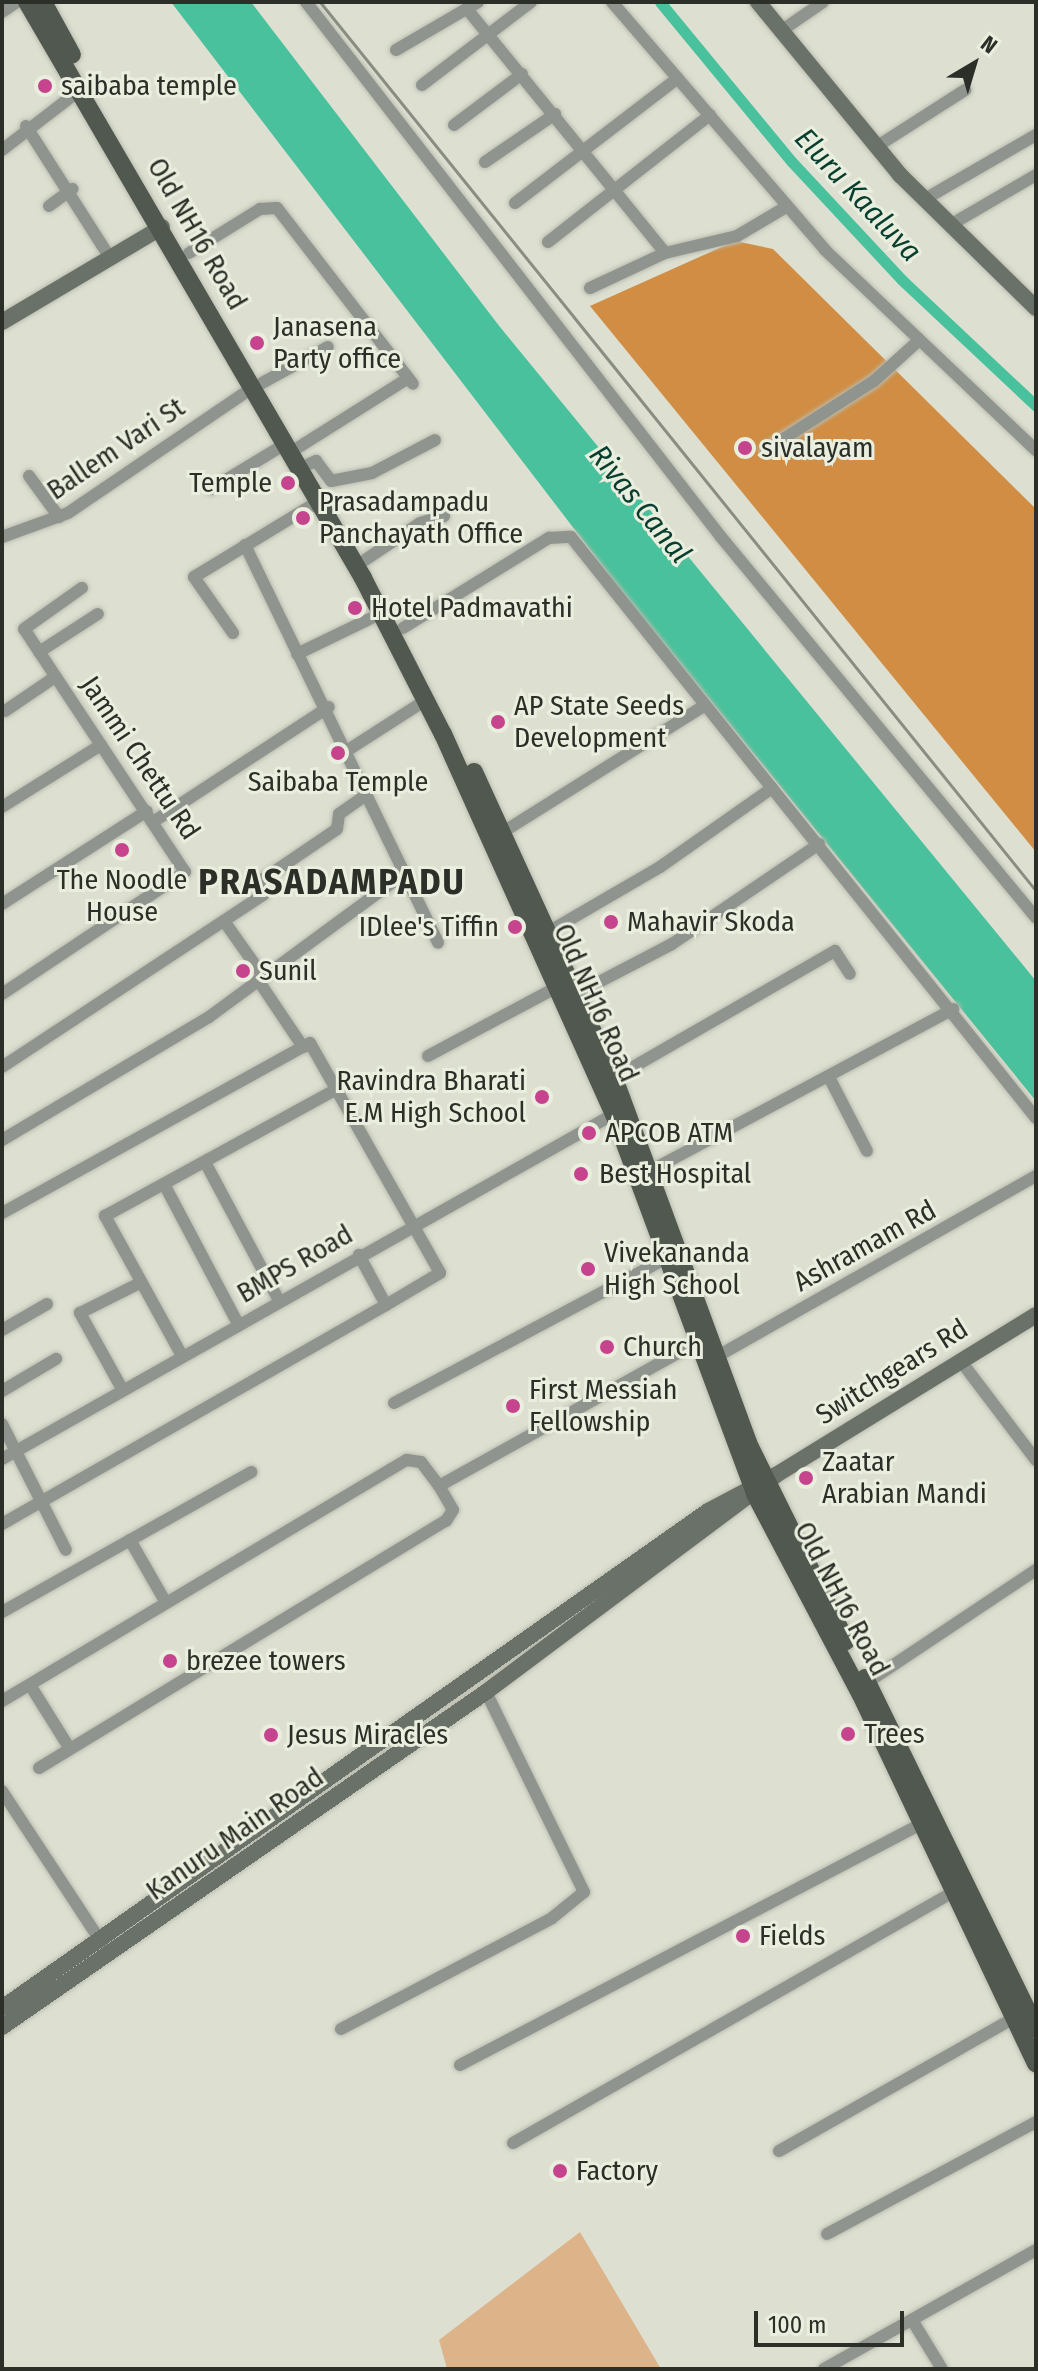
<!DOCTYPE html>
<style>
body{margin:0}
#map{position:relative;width:1038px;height:2371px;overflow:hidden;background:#dde0d1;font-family:"Fira Sans Condensed",sans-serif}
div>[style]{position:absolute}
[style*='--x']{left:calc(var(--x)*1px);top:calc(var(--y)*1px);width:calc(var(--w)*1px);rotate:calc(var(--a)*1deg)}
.green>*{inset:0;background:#ddb38a}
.forest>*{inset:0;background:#d08d43}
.water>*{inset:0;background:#49c19c}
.canal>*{height:11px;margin:-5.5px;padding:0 5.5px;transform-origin:5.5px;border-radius:5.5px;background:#49c19c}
.roads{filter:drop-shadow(0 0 2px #babcaf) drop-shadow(0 0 2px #babcaf)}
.street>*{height:12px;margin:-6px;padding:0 6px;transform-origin:6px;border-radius:6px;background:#8f948f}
.secondary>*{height:16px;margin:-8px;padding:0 8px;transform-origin:8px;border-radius:8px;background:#6a7169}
.primary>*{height:18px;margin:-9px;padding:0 9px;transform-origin:9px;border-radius:9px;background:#50584f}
.rail>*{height:3px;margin:-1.5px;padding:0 1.5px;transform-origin:1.5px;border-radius:1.5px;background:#8a8d82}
.dots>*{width:22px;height:22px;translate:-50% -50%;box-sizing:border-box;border:4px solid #eaeede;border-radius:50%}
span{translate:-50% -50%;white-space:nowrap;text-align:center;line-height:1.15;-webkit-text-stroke:6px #eaeede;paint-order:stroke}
.poi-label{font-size:28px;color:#2c2e28}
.left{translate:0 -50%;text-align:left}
.right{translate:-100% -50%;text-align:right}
.street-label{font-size:28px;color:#2c2e28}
.water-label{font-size:30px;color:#083e2f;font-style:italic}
.district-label{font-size:36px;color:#2c2e28;font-weight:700;letter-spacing:2px}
.frame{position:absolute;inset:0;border:4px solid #2c2e28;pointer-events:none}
.north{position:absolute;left:934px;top:24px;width:80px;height:80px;-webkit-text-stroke:6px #eaeede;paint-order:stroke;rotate:38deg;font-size:22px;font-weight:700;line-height:32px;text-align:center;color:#2c2e28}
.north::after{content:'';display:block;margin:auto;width:28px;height:36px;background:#2c2e28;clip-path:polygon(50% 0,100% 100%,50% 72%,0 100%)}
.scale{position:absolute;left:754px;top:2311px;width:150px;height:36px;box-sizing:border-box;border:4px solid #2c2e28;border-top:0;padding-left:10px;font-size:24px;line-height:28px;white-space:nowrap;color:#2c2e28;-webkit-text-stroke:6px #eaeede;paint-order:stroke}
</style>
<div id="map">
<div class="green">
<div style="clip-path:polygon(580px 2232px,661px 2369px,447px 2369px,439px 2340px)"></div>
</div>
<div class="forest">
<div style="clip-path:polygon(735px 241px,773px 249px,1036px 509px,1036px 852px,590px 306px)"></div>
</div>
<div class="water">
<div style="clip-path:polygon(171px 2px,251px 2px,500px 327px,1036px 981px,1036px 1101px,624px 594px)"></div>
</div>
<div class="canal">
<div style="--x:660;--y:2;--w:207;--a:50.5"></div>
<div style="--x:792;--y:162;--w:161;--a:47"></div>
<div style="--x:902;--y:280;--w:184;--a:43.2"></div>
</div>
<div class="roads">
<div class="street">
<div style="--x:306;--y:2;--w:677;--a:52.2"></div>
<div style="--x:721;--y:537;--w:494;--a:50.4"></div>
<div style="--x:612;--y:2;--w:327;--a:49.3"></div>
<div style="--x:825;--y:250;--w:291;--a:43.5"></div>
<div style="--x:467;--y:9;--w:314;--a:50.9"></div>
<div style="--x:2;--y:12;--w:18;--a:-34"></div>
<div style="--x:781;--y:31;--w:51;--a:-34.6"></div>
<div style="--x:396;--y:50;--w:95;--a:-30.3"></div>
<div style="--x:422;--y:85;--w:137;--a:-37.3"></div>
<div style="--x:454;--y:125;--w:85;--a:-36.9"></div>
<div style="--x:26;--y:126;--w:156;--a:57.5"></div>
<div style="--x:876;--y:147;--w:106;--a:-32.6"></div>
<div style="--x:2;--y:150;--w:98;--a:-37.6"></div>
<div style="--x:485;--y:162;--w:85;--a:-34.4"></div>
<div style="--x:925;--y:199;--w:128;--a:-30"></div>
<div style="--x:515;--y:203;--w:205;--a:-37.5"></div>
<div style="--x:49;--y:206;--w:29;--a:-36"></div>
<div style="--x:952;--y:224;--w:97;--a:-30.3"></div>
<div style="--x:548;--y:242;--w:206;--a:-38.1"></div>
<div style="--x:189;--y:253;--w:84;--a:-31.8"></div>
<div style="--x:260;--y:209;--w:17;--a:-3"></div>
<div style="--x:277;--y:208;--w:222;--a:52.3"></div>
<div style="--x:590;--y:288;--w:83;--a:-25"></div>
<div style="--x:665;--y:253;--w:74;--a:-13.3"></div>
<div style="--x:737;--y:236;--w:57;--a:-30.6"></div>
<div style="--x:262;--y:383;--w:75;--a:-28.6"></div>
<div style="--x:299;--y:447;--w:128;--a:-32.2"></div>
<div style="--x:766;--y:450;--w:128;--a:-32.6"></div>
<div style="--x:874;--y:381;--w:57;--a:-42.1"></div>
<div style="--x:309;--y:464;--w:8;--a:-23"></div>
<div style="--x:316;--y:461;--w:25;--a:53"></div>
<div style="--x:331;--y:481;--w:42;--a:-11"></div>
<div style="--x:372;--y:473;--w:71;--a:-27.6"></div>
<div style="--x:29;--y:476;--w:51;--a:53.8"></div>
<div style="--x:211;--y:489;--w:87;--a:-31.3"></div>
<div style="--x:2;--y:537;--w:70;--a:-20"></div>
<div style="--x:68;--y:513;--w:222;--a:-34.2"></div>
<div style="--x:245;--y:545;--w:442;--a:64.1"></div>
<div style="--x:365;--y:560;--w:66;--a:-33.9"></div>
<div style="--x:420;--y:523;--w:25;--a:-16"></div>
<div style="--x:403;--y:628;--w:172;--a:-31.7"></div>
<div style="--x:549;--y:538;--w:22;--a:-3"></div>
<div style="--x:571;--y:537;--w:744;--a:51.33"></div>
<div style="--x:233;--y:633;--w:68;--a:-124.9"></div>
<div style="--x:194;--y:577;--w:146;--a:-31.3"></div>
<div style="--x:39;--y:652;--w:70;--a:-32.8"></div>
<div style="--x:297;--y:654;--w:94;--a:-25.8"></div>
<div style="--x:5;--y:711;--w:60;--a:-34.2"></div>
<div style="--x:348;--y:750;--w:93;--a:-32.7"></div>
<div style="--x:2;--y:807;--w:117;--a:-32.1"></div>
<div style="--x:153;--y:822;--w:210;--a:-33.2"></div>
<div style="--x:503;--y:832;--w:234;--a:-32.1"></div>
<div style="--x:2;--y:904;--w:172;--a:-32.7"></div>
<div style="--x:224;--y:921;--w:67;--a:54.7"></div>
<div style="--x:550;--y:931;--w:127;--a:-30.2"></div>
<div style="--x:660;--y:867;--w:137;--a:-35.2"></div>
<div style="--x:258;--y:980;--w:81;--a:56.1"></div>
<div style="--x:303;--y:1047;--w:8;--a:-30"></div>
<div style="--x:310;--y:1043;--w:264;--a:60.5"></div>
<div style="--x:440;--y:1273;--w:63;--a:149.3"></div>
<div style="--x:2;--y:994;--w:220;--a:-33.7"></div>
<div style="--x:185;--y:872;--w:291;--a:-123.5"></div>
<div style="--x:24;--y:629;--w:71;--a:-35.3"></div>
<div style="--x:576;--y:994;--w:108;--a:-27.5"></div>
<div style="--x:672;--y:944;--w:178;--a:-34.2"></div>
<div style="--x:428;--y:1056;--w:153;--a:-28.1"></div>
<div style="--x:2;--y:1067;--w:313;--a:-33.4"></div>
<div style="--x:263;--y:895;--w:14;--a:-107"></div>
<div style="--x:259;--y:882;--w:94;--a:-34.2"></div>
<div style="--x:337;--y:829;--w:15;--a:-82"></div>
<div style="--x:339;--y:814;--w:33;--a:-35"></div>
<div style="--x:829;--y:1077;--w:83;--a:62.8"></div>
<div style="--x:614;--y:1078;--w:255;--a:-29.9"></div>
<div style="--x:835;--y:951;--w:27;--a:57"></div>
<div style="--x:2;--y:1140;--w:241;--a:-30.7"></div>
<div style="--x:209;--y:1017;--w:240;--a:-36.3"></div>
<div style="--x:205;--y:1162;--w:155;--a:61.9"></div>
<div style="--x:650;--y:1171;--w:344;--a:-28.1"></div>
<div style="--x:164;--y:1184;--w:158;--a:62.1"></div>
<div style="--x:2;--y:1213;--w:344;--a:-28.9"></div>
<div style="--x:2;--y:1330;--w:52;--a:-30"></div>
<div style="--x:181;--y:1354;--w:158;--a:-118.8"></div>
<div style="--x:105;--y:1216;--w:264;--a:-28.7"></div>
<div style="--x:716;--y:1357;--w:368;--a:-29.5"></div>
<div style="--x:960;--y:1360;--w:126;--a:52.8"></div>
<div style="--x:121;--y:1387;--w:85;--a:-119"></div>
<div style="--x:80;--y:1313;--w:67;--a:-26.6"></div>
<div style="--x:2;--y:1391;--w:63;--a:-30.7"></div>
<div style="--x:394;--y:1403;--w:309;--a:-28"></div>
<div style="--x:2;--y:1424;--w:141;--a:63.1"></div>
<div style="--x:2;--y:1459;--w:703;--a:-29.41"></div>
<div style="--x:2;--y:1524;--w:442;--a:-29.7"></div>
<div style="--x:386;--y:1305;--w:57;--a:-118.4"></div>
<div style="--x:130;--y:1540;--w:70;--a:60.2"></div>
<div style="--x:2;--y:1612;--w:286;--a:-29.3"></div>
<div style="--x:868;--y:1682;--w:202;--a:-33.7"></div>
<div style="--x:30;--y:1685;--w:75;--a:58"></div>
<div style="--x:2;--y:1701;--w:471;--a:-30.8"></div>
<div style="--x:407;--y:1460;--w:14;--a:8"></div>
<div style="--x:421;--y:1462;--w:30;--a:53"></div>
<div style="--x:439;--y:1486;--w:294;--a:-29.1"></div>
<div style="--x:39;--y:1768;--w:476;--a:-31.3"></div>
<div style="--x:446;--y:1521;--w:13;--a:-58"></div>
<div style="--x:453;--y:1510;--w:28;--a:-120"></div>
<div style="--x:2;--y:1791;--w:181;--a:56.7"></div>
<div style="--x:341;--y:2029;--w:238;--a:-27.7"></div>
<div style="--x:552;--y:1918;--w:41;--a:-39.1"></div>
<div style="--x:584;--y:1892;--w:223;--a:-116.1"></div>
<div style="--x:460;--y:2065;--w:520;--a:-27.6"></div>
<div style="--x:513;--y:2143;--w:509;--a:-29.69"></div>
<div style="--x:779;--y:2151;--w:272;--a:-29.5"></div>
<div style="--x:827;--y:2234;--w:237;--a:-28.2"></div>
<div style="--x:912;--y:2320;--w:57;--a:58.5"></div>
<div style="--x:824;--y:2369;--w:243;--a:-29.3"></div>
</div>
<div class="secondary">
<div style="--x:758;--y:2;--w:224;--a:50.6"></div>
<div style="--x:900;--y:175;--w:190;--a:44.4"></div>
<div style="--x:2;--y:322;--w:186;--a:-30.7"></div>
<div style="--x:776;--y:1475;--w:305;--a:-31.6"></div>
<div style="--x:2;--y:2008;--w:863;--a:-35.14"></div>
<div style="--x:708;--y:1511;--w:77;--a:-27.9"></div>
<div style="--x:776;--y:1475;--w:362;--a:143.2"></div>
<div style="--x:486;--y:1692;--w:589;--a:145.31"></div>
</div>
<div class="primary">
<div style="--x:27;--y:2;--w:667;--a:59.74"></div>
<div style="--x:363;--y:578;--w:175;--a:62.9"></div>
<div style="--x:443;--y:734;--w:417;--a:65.8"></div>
<div style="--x:614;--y:1114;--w:405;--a:69.6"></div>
<div style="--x:755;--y:1494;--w:227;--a:62.2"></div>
<div style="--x:861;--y:1695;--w:408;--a:64.6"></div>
<div style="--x:43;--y:2;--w:60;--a:61.3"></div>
<div style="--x:474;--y:772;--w:337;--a:65.4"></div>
<div style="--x:614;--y:1078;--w:389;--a:69.8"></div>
<div style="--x:748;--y:1443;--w:221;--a:63.7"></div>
<div style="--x:865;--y:1678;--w:390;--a:64"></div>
</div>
</div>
<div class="rail">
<div style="--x:320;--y:2;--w:1141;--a:51.15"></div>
</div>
<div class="dots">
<div style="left:45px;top:86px;background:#c5448d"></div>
<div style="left:257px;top:343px;background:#c5448d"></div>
<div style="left:745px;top:448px;background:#c5448d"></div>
<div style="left:288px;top:483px;background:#c5448d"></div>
<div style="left:303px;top:518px;background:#c5448d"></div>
<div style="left:355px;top:608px;background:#c5448d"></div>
<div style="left:498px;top:722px;background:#c5448d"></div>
<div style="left:338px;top:753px;background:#c5448d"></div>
<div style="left:122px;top:850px;background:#c5448d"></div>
<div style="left:611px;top:922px;background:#c5448d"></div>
<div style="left:515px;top:927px;background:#c5448d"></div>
<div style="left:243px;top:971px;background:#c5448d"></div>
<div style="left:542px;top:1097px;background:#c5448d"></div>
<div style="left:589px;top:1133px;background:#c5448d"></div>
<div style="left:581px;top:1174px;background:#c5448d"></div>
<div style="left:588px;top:1269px;background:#c5448d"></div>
<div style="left:607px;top:1347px;background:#c5448d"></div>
<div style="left:513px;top:1406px;background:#c5448d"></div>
<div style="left:806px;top:1478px;background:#c5448d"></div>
<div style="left:170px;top:1661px;background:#c5448d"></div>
<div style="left:848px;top:1734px;background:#c5448d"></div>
<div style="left:271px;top:1735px;background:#c5448d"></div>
<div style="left:743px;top:1936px;background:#c5448d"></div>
<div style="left:560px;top:2171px;background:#c5448d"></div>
</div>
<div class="poi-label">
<span class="left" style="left:61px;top:86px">saibaba temple</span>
<span class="left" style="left:273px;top:343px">Janasena<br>Party office</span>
<span class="left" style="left:761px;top:448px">sivalayam</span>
<span class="right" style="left:272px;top:483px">Temple</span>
<span class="left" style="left:319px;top:518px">Prasadampadu<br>Panchayath Office</span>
<span class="left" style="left:371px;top:608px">Hotel Padmavathi</span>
<span class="left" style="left:514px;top:722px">AP State Seeds<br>Development</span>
<span style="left:338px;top:782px">Saibaba Temple</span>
<span style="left:122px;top:896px">The Noodle<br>House</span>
<span class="left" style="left:627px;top:922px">Mahavir Skoda</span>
<span class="right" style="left:499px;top:927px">IDlee's Tiffin</span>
<span class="left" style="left:259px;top:971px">Sunil</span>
<span class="right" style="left:526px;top:1097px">Ravindra Bharati<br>E.M High School</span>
<span class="left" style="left:605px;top:1133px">APCOB ATM</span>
<span class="left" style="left:599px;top:1174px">Best Hospital</span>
<span class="left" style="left:604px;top:1269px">Vivekananda<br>High School</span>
<span class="left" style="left:623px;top:1347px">Church</span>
<span class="left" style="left:529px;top:1406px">First Messiah<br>Fellowship</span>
<span class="left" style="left:822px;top:1478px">Zaatar<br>Arabian Mandi</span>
<span class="left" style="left:186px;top:1661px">brezee towers</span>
<span class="left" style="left:864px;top:1734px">Trees</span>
<span class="left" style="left:287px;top:1735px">Jesus Miracles</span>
<span class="left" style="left:759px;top:1936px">Fields</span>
<span class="left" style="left:576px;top:2171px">Factory</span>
</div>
<div class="street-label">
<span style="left:197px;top:234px;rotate:60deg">Old NH16 Road</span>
<span style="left:116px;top:449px;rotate:-34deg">Ballem Vari St</span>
<span style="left:140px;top:758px;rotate:56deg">Jammi Chettu Rd</span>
<span style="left:596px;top:1003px;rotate:66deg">Old NH16 Road</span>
<span style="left:865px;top:1246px;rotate:-29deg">Ashramam Rd</span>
<span style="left:295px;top:1264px;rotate:-30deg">BMPS Road</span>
<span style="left:892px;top:1372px;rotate:-32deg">Switchgears Rd</span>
<span style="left:842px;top:1599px;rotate:62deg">Old NH16 Road</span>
<span style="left:235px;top:1834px;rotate:-35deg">Kanuru Main Road</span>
</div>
<div class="water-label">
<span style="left:858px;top:195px;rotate:47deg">Eluru Kaaluva</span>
<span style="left:640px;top:504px;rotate:51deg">Rivas Canal</span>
</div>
<div class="district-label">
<span style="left:332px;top:883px">PRASADAMPADU</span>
</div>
<div class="frame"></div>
<div class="north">N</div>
<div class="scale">100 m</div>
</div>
